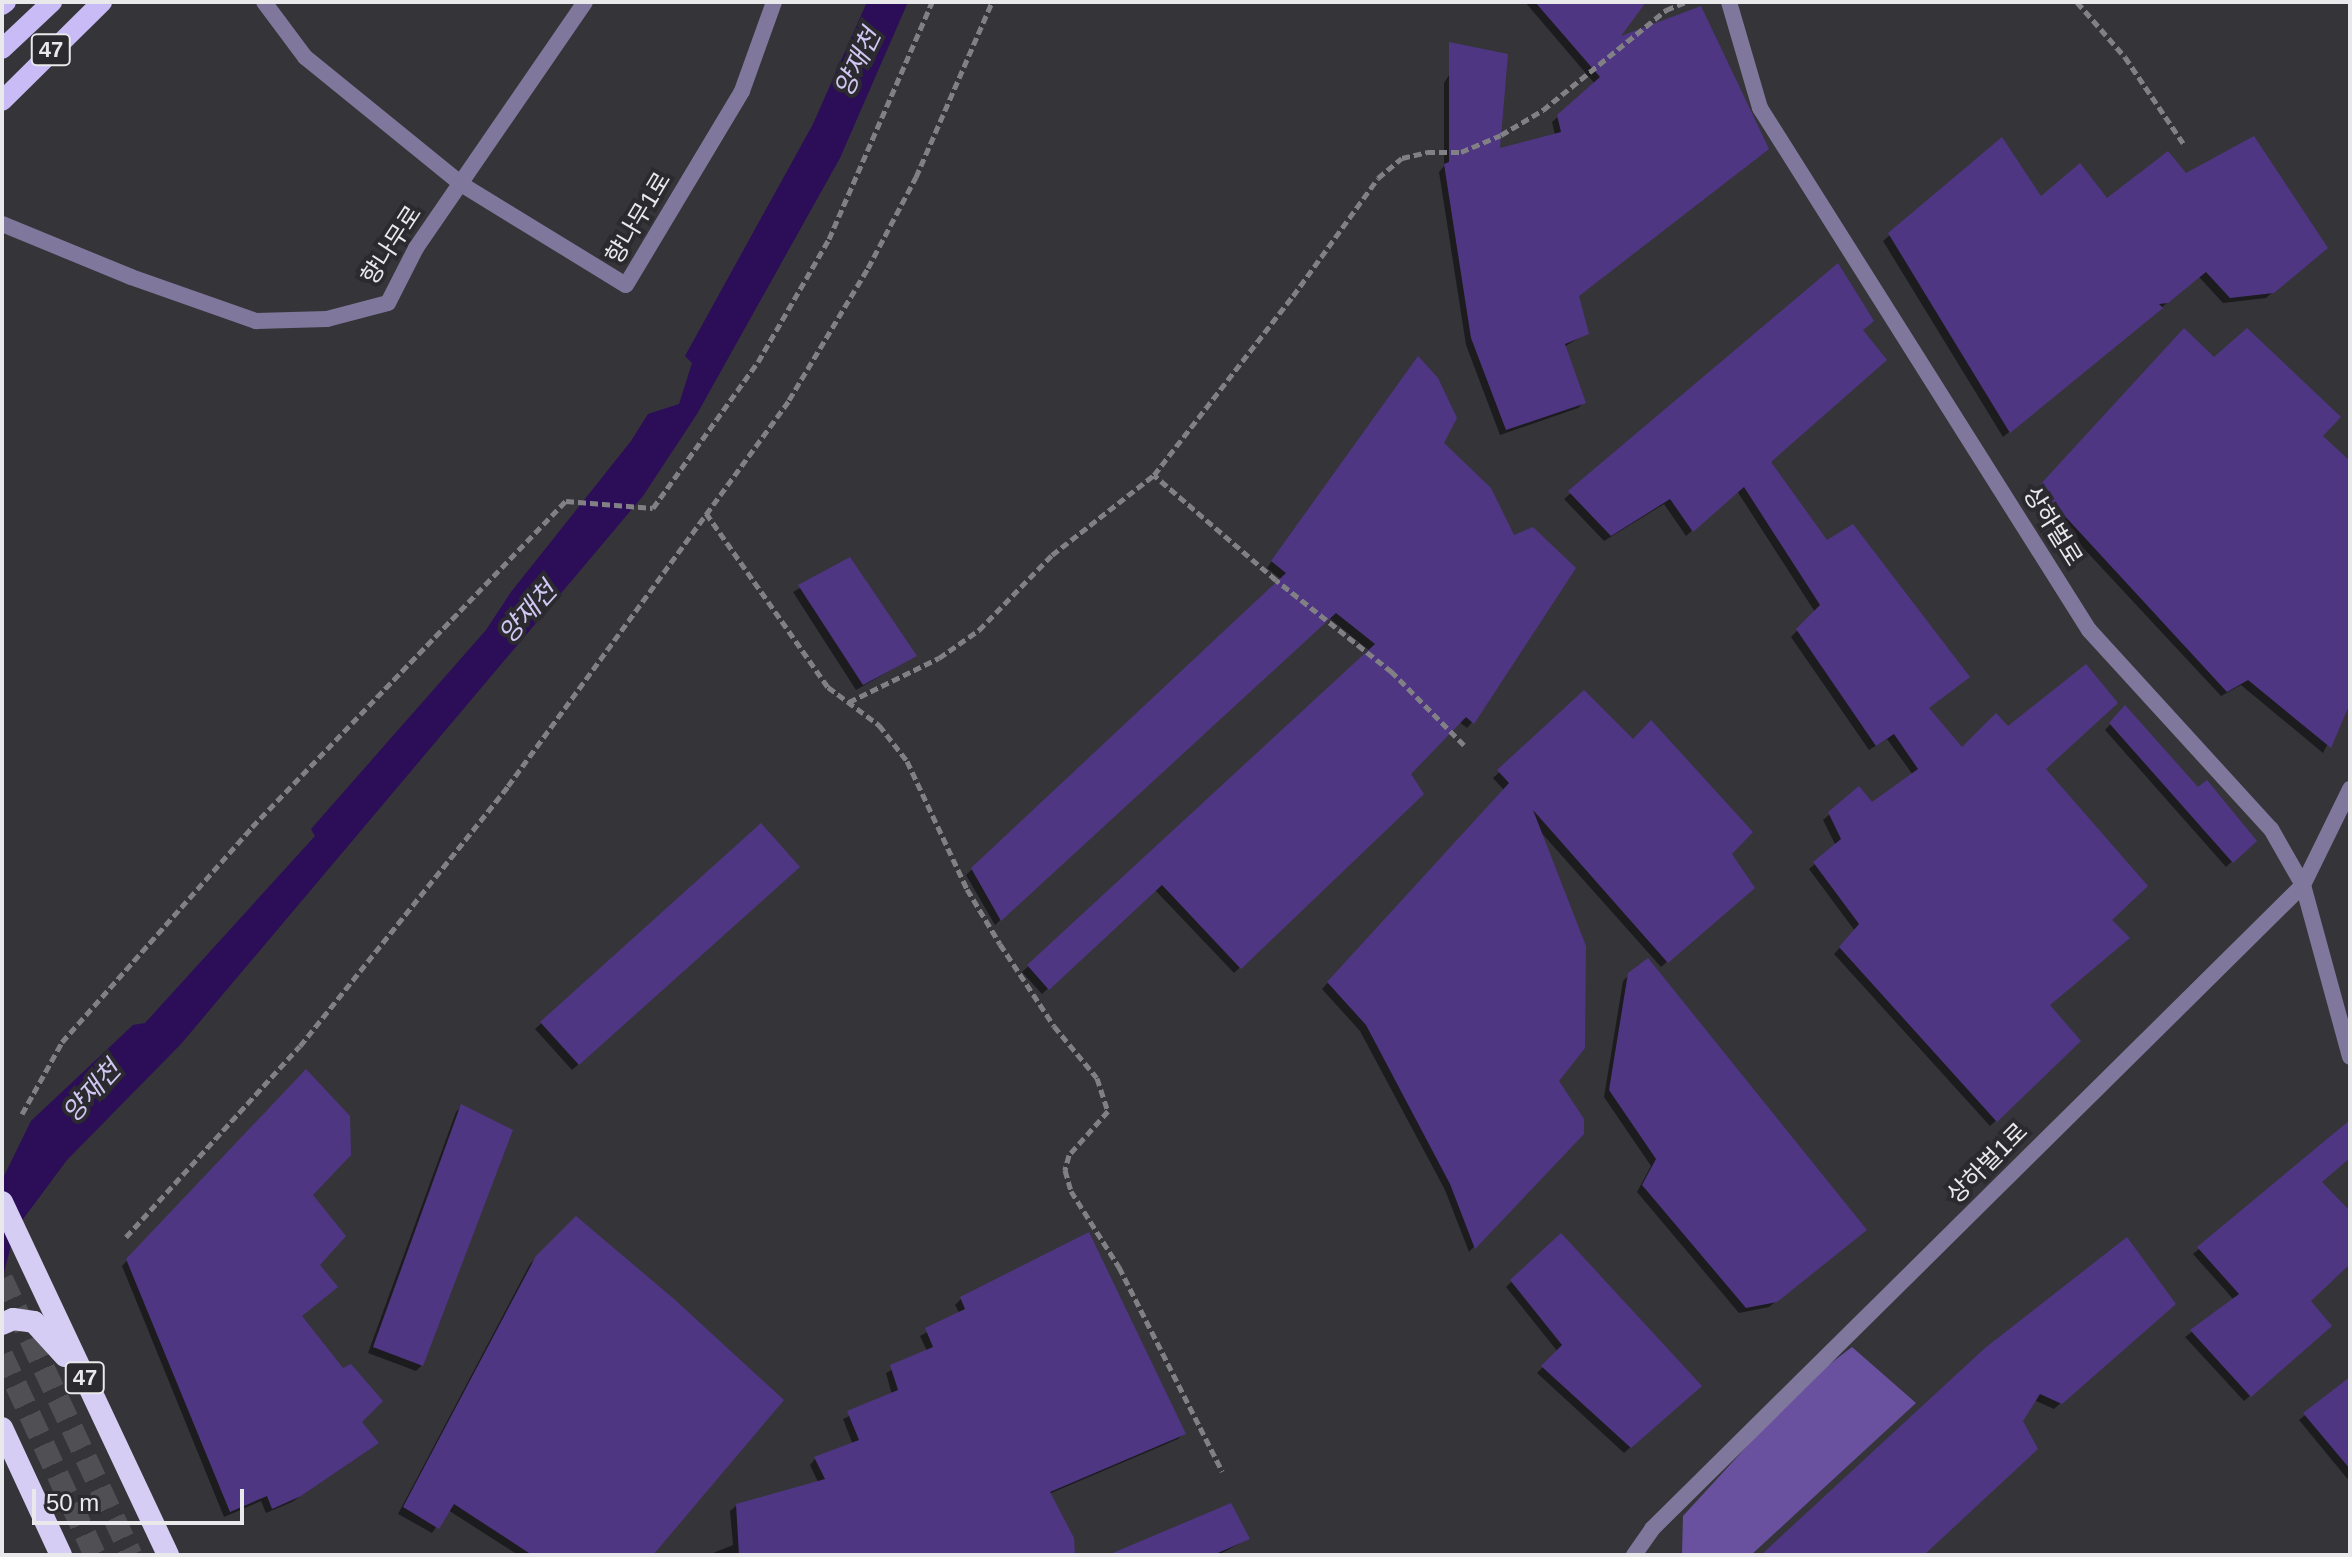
<!DOCTYPE html>
<meta charset="utf-8">
<style>
body{margin:0}
#map{position:relative;width:2352px;height:1557px;overflow:hidden;background:#353439;font-family:Arial,"Noto Sans KR",sans-serif}
div>[style]{position:absolute}
[style*='--x']{left:calc(var(--x)*1px);top:calc(var(--y)*1px);width:calc(var(--w)*1px);rotate:calc(var(--a)*1deg)}
.forest>*{inset:0;background:#6951a0}
.water>*{inset:0;background:#2c0d58}
.shadow>*{inset:0;background:#0007}
.building>*{inset:0;background:#4f3683}
.trunk-tunnel>*{height:22px;margin-top:-11px;transform-origin:0;background:repeating-linear-gradient(90deg,#504f54 0 22px,transparent 0 33px)}
.path>*{height:5px;margin-top:-2.5px;transform-origin:0;background:repeating-linear-gradient(90deg,#818084 0 8px,transparent 0 12px)}
.minor>*{height:16px;margin:-8px;padding:0 8px;transform-origin:8px;border-radius:8px;background:#80779c}
.primary>*{height:20px;margin:-10px;padding:0 10px;transform-origin:10px;border-radius:10px;background:#c9bbf6}
.trunk>*{height:22px;margin:-11px;padding:0 11px;transform-origin:11px;border-radius:11px;background:#d6cdf4}
span{translate:-50% -50%;white-space:nowrap;text-align:center;line-height:1.15;-webkit-text-stroke:8px #2b2a2f;paint-order:stroke}
.shield-label span{padding:2px 6px;background:#2b2a2f;border:2px solid;border-radius:6px;-webkit-text-stroke-width:0}
.shield-label{font-size:22px;color:#e9e9ec;font-weight:700}
.street-label{font-size:24px;color:#e9e9ec}
.water-label{font-size:26px;color:#d1c7f3;font-style:italic}
.frame{position:absolute;inset:0;border:4px solid #e9e9ec;pointer-events:none}
.scale{position:absolute;left:32px;top:1489px;width:212px;height:36px;box-sizing:border-box;border:4px solid #e9e9ec;border-top:0;padding-left:10px;font-size:24px;line-height:28px;white-space:nowrap;color:#e9e9ec;-webkit-text-stroke:6px #2b2a2f;paint-order:stroke}
</style>
<div id="map">
<div class="forest">
<div style="clip-path:polygon(1852px 1347px,1916px 1403px,1751px 1555px,1682px 1555px,1683px 1516px,1805px 1383px)"></div>
</div>
<div class="water">
<div style="clip-path:polygon(867px 2px,908px 2px,840px 158px,697px 414px,643px 496px,181px 1044px,67px 1160px,15px 1230px,2px 1280px,2px 1180px,31px 1121px,133px 1025px,145px 1023px,315px 836px,311px 829px,486px 630px,511px 592px,631px 441px,648px 414px,679px 404px,692px 363px,685px 356px,813px 124px)"></div>
</div>
<div class="shadow">
<div style="clip-path:polygon(1525px 2px,1643px 2px,1615px 40px,1577px 297px,1587px 333px,1564px 347px,1584px 402px,1578px 408px,1500px 435px,1466px 345px,1439px 172px,1444px 166px,1444px 83px,1462px 54px,1497px 151px,1555px 135px,1552px 122px,1595px 84px)"></div>
<div style="clip-path:polygon(2002px 140px,2040px 198px,2107px 201px,2185px 176px,2319px 253px,2266px 298px,2223px 303px,2199px 277px,2003px 437px,1883px 241px)"></div>
<div style="clip-path:polygon(1837px 266px,1861px 331px,1769px 463px,1927px 709px,1961px 750px,2043px 770px,2110px 920px,2048px 1006px,2079px 1041px,1990px 1126px,1834px 954px,1855px 931px,1809px 869px,1836px 846px,1823px 820px,1830px 814px,1872px 804px,1913px 775px,1887px 739px,1869px 750px,1791px 637px,1815px 612px,1737px 491px,1686px 536px,1664px 504px,1604px 541px,1564px 499px)"></div>
<div style="clip-path:polygon(2184px 331px,2214px 359px,2321px 436px,2350px 464px,2350px 700px,2323px 753px,2241px 685px,2221px 696px,2033px 494px)"></div>
<div style="clip-path:polygon(1412px 365px,1441px 444px,1472px 722px,1467px 728px,1459px 722px,1408px 773px,1422px 793px,1234px 973px,1155px 890px,1042px 994px,1022px 972px,1370px 651px,1328px 617px,995px 925px,966px 875px,1282px 580px,1267px 568px)"></div>
<div style="clip-path:polygon(849px 560px,915px 656px,856px 690px,793px 592px)"></div>
<div style="clip-path:polygon(1584px 693px,1729px 853px,1747px 893px,1661px 967px,1538px 829px,1557px 1081px,1582px 1133px,1469px 1252px,1445px 1190px,1360px 1031px,1322px 989px,1504px 790px,1493px 778px)"></div>
<div style="clip-path:polygon(2125px 708px,2197px 790px,2254px 841px,2226px 867px,2105px 730px)"></div>
<div style="clip-path:polygon(761px 826px,792px 872px,572px 1070px,535px 1029px)"></div>
<div style="clip-path:polygon(1630px 974px,1859px 1235px,1769px 1307px,1739px 1313px,1637px 1192px,1651px 1166px,1604px 1097px,1623px 981px)"></div>
<div style="clip-path:polygon(306px 1072px,310px 1195px,317px 1265px,300px 1316px,371px 1448px,292px 1502px,266px 1513px,261px 1501px,224px 1517px,122px 1266px)"></div>
<div style="clip-path:polygon(462px 1106px,422px 1365px,416px 1371px,368px 1353px,456px 1112px)"></div>
<div style="clip-path:polygon(2341px 1130px,2350px 1138px,2350px 1157px,2320px 1183px,2350px 1214px,2350px 1261px,2309px 1301px,2324px 1332px,2244px 1401px,2185px 1337px,2234px 1300px,2193px 1254px)"></div>
<div style="clip-path:polygon(577px 1219px,650px 1555px,518px 1555px,448px 1510px,432px 1533px,398px 1514px,530px 1264px)"></div>
<div style="clip-path:polygon(1561px 1236px,1693px 1391px,1624px 1453px,1537px 1373px,1558px 1352px,1506px 1287px)"></div>
<div style="clip-path:polygon(961px 1299px,1184px 1433px,1178px 1439px,1049px 1494px,1073px 1555px,708px 1555px,733px 1545px,730px 1511px,737px 1505px,818px 1482px,810px 1465px,815px 1459px,853px 1445px,843px 1419px,892px 1395px,886px 1373px,927px 1351px,920px 1336px,960px 1314px,955px 1305px)"></div>
<div style="clip-path:polygon(2167px 1309px,2054px 1409px,2034px 1400px,1920px 1555px,1764px 1555px)"></div>
<div style="clip-path:polygon(2350px 1379px,2350px 1482px,2299px 1420px)"></div>
<div style="clip-path:polygon(1248px 1539px,1218px 1555px,1112px 1555px)"></div>
</div>
<div class="building">
<div style="clip-path:polygon(1535px 2px,1646px 2px,1621px 36px,1701px 6px,1769px 149px,1579px 296px,1589px 334px,1565px 344px,1586px 403px,1506px 430px,1471px 338px,1444px 164px,1449px 162px,1449px 42px,1508px 54px,1500px 148px,1561px 132px,1557px 115px,1600px 77px)"></div>
<div style="clip-path:polygon(2254px 136px,2328px 248px,2274px 293px,2230px 298px,2206px 272px,2168px 303px,2159px 304px,2163px 308px,2010px 433px,1888px 233px,2002px 137px,2041px 196px,2080px 163px,2107px 198px,2168px 151px,2186px 173px)"></div>
<div style="clip-path:polygon(1838px 263px,1874px 321px,1863px 330px,1887px 360px,1771px 462px,1827px 540px,1853px 524px,1970px 677px,1929px 708px,1962px 747px,1996px 713px,2008px 726px,2086px 664px,2118px 703px,2046px 769px,2148px 886px,2112px 920px,2130px 938px,2050px 1005px,2081px 1041px,1997px 1122px,1839px 947px,1859px 924px,1813px 862px,1841px 839px,1828px 812px,1859px 786px,1872px 802px,1918px 769px,1894px 734px,1876px 746px,1796px 629px,1820px 605px,1744px 487px,1693px 532px,1670px 499px,1611px 536px,1568px 491px)"></div>
<div style="clip-path:polygon(2184px 328px,2214px 357px,2247px 328px,2341px 417px,2323px 436px,2350px 461px,2350px 703px,2331px 748px,2248px 680px,2227px 692px,2038px 487px)"></div>
<div style="clip-path:polygon(1418px 356px,1438px 378px,1457px 418px,1444px 443px,1491px 488px,1514px 535px,1533px 527px,1576px 568px,1474px 724px,1466px 717px,1411px 774px,1424px 794px,1241px 969px,1162px 885px,1049px 990px,1027px 965px,1375px 644px,1336px 613px,1001px 921px,971px 868px,1286px 573px,1271px 561px)"></div>
<div style="clip-path:polygon(850px 557px,917px 656px,863px 685px,798px 585px)"></div>
<div style="clip-path:polygon(1584px 690px,1633px 739px,1651px 720px,1753px 832px,1732px 854px,1755px 888px,1668px 963px,1533px 810px,1586px 946px,1585px 1048px,1559px 1081px,1584px 1119px,1584px 1134px,1475px 1249px,1450px 1184px,1366px 1025px,1327px 982px,1509px 783px,1497px 770px)"></div>
<div style="clip-path:polygon(2125px 705px,2198px 787px,2207px 780px,2257px 841px,2233px 863px,2109px 723px)"></div>
<div style="clip-path:polygon(761px 823px,800px 867px,579px 1065px,540px 1022px)"></div>
<div style="clip-path:polygon(1648px 958px,1867px 1230px,1777px 1302px,1746px 1308px,1642px 1185px,1656px 1159px,1609px 1090px,1628px 973px)"></div>
<div style="clip-path:polygon(306px 1069px,350px 1116px,351px 1155px,313px 1195px,346px 1236px,320px 1265px,338px 1287px,302px 1316px,343px 1368px,351px 1364px,383px 1401px,362px 1422px,379px 1443px,301px 1496px,272px 1509px,267px 1496px,230px 1512px,126px 1259px)"></div>
<div style="clip-path:polygon(461px 1104px,513px 1130px,423px 1366px,373px 1347px)"></div>
<div style="clip-path:polygon(2350px 1120px,2350px 1158px,2322px 1182px,2350px 1211px,2350px 1264px,2311px 1301px,2332px 1326px,2251px 1397px,2190px 1330px,2239px 1294px,2197px 1247px)"></div>
<div style="clip-path:polygon(576px 1216px,674px 1299px,784px 1400px,653px 1555px,532px 1555px,454px 1504px,439px 1529px,403px 1507px,536px 1256px)"></div>
<div style="clip-path:polygon(1089px 1232px,1186px 1434px,1050px 1492px,1074px 1538px,1075px 1555px,739px 1555px,736px 1504px,825px 1479px,814px 1457px,859px 1440px,847px 1411px,898px 1390px,890px 1365px,933px 1347px,925px 1328px,965px 1309px,960px 1297px)"></div>
<div style="clip-path:polygon(1561px 1233px,1702px 1386px,1631px 1448px,1541px 1366px,1562px 1345px,1510px 1280px)"></div>
<div style="clip-path:polygon(2127px 1237px,2176px 1304px,2062px 1404px,2040px 1394px,2023px 1421px,2038px 1449px,1924px 1555px,1761px 1555px,1985px 1348px)"></div>
<div style="clip-path:polygon(2350px 1377px,2350px 1469px,2303px 1413px)"></div>
<div style="clip-path:polygon(1231px 1503px,1250px 1539px,1213px 1555px,1108px 1555px)"></div>
</div>
<div class="trunk-tunnel">
<div style="--x:2;--y:1279;--w:305;--a:64.9"></div>
<div style="--x:2;--y:1355;--w:221;--a:65.1"></div>
</div>
<div class="path">
<div style="--x:2077;--y:2;--w:73;--a:48.9"></div>
<div style="--x:2125;--y:57;--w:104;--a:56"></div>
<div style="--x:706;--y:513;--w:213;--a:55"></div>
<div style="--x:828;--y:687;--w:64;--a:36.7"></div>
<div style="--x:879;--y:725;--w:46;--a:52.1"></div>
<div style="--x:907;--y:761;--w:141;--a:64.9"></div>
<div style="--x:967;--y:889;--w:64;--a:59"></div>
<div style="--x:1000;--y:944;--w:98;--a:56.6"></div>
<div style="--x:1054;--y:1026;--w:67;--a:50.4"></div>
<div style="--x:1097;--y:1078;--w:35;--a:72"></div>
<div style="--x:1108;--y:1111;--w:59;--a:131.6"></div>
<div style="--x:1069;--y:1155;--w:16;--a:105"></div>
<div style="--x:1065;--y:1170;--w:22;--a:74"></div>
<div style="--x:1071;--y:1191;--w:90;--a:57.7"></div>
<div style="--x:1119;--y:1267;--w:229;--a:63.2"></div>
<div style="--x:849;--y:702;--w:100;--a:-26.1"></div>
<div style="--x:939;--y:658;--w:49;--a:-35"></div>
<div style="--x:979;--y:630;--w:105;--a:-45.8"></div>
<div style="--x:1052;--y:555;--w:130;--a:-38.1"></div>
<div style="--x:1464;--y:745;--w:103;--a:-134.6"></div>
<div style="--x:1392;--y:672;--w:148;--a:-141.6"></div>
<div style="--x:1276;--y:580;--w:161;--a:-139.3"></div>
<div style="--x:1154;--y:475;--w:227;--a:-52.2"></div>
<div style="--x:1293;--y:296;--w:145;--a:-54.2"></div>
<div style="--x:1378;--y:178;--w:31;--a:-40"></div>
<div style="--x:1402;--y:158;--w:26;--a:-13"></div>
<div style="--x:1427;--y:152;--w:34;--a:0"></div>
<div style="--x:1461;--y:152;--w:43;--a:-23"></div>
<div style="--x:1501;--y:135;--w:49;--a:-30.8"></div>
<div style="--x:1543;--y:110;--w:159;--a:-39.1"></div>
<div style="--x:1666;--y:10;--w:22;--a:-22"></div>
<div style="--x:22;--y:1114;--w:82;--a:-60.9"></div>
<div style="--x:62;--y:1042;--w:287;--a:-48.5"></div>
<div style="--x:252;--y:827;--w:453;--a:-46.1"></div>
<div style="--x:566;--y:501;--w:87;--a:4.6"></div>
<div style="--x:653;--y:508;--w:180;--a:-54.3"></div>
<div style="--x:758;--y:362;--w:142;--a:-60"></div>
<div style="--x:829;--y:239;--w:258;--a:-66.5"></div>
<div style="--x:126;--y:1237;--w:258;--a:-47.7"></div>
<div style="--x:300;--y:1046;--w:333;--a:-51.3"></div>
<div style="--x:508;--y:786;--w:477;--a:-53.9"></div>
<div style="--x:789;--y:400;--w:154;--a:-59.1"></div>
<div style="--x:868;--y:268;--w:103;--a:-62.2"></div>
<div style="--x:916;--y:177;--w:191;--a:-66.5"></div>
</div>
<div class="minor">
<div style="--x:264;--y:2;--w:69;--a:53.3"></div>
<div style="--x:305;--y:57;--w:201;--a:39.1"></div>
<div style="--x:461;--y:184;--w:193;--a:31.5"></div>
<div style="--x:626;--y:285;--w:226;--a:-59.1"></div>
<div style="--x:742;--y:91;--w:95;--a:-70.2"></div>
<div style="--x:1729;--y:2;--w:110;--a:73.7"></div>
<div style="--x:1760;--y:108;--w:617;--a:57.78"></div>
<div style="--x:2089;--y:630;--w:270;--a:47.6"></div>
<div style="--x:2271;--y:829;--w:64;--a:60.3"></div>
<div style="--x:2303;--y:885;--w:178;--a:74.7"></div>
<div style="--x:2;--y:224;--w:139;--a:22.3"></div>
<div style="--x:131;--y:277;--w:133;--a:19.4"></div>
<div style="--x:256;--y:321;--w:71;--a:-1.6"></div>
<div style="--x:327;--y:319;--w:63;--a:-14.7"></div>
<div style="--x:388;--y:303;--w:62;--a:-63"></div>
<div style="--x:416;--y:248;--w:298;--a:-55.5"></div>
<div style="--x:1634;--y:1555;--w:32;--a:-55"></div>
<div style="--x:1652;--y:1529;--w:916;--a:-44.69"></div>
<div style="--x:2303;--y:885;--w:107;--a:-63.9"></div>
</div>
<div class="primary">
<div style="--x:2;--y:5;--w:5;--a:-37"></div>
<div style="--x:2;--y:49;--w:69;--a:-43.2"></div>
<div style="--x:2;--y:101;--w:141;--a:-44.7"></div>
</div>
<div class="trunk">
<div style="--x:2;--y:1202;--w:390;--a:64.8"></div>
<div style="--x:2;--y:1324;--w:12;--a:-24"></div>
<div style="--x:13;--y:1319;--w:21;--a:8"></div>
<div style="--x:34;--y:1322;--w:46;--a:47.6"></div>
<div style="--x:2;--y:1428;--w:140;--a:65.1"></div>
</div>
<div class="shield-label">
<span style="left:51px;top:50px">47</span>
<span style="left:85px;top:1378px">47</span>
</div>
<div class="street-label">
<span style="left:638px;top:218px;rotate:-59deg">향나무1로</span>
<span style="left:391px;top:245px;rotate:-57deg">향나무로</span>
<span style="left:2053px;top:526px;rotate:58deg">상하벌로</span>
<span style="left:1987px;top:1163px;rotate:-45deg">상하벌1로</span>
</div>
<div class="water-label">
<span style="left:858px;top:63px;rotate:-64deg">양재천</span>
<span style="left:528px;top:613px;rotate:-48deg">양재천</span>
<span style="left:92px;top:1092px;rotate:-48deg">양재천</span>
</div>
<div class="frame"></div>
<div class="scale">50 m</div>
</div>
